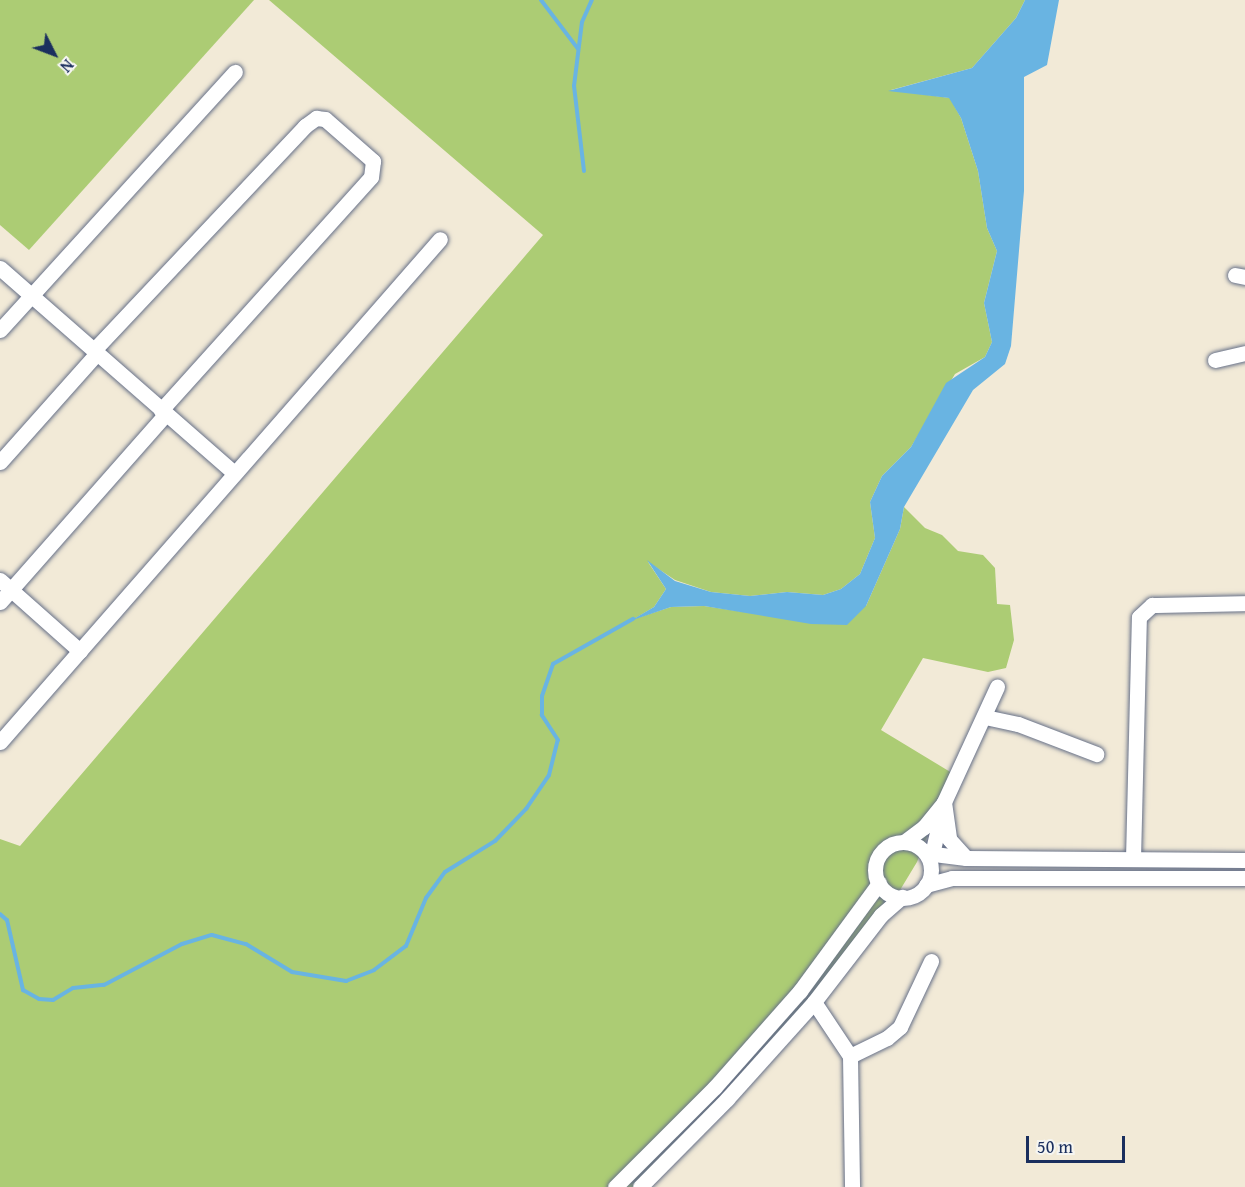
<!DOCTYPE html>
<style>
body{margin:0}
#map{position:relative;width:1245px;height:1187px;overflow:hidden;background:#f2ead7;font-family:"Gentium Book Plus",serif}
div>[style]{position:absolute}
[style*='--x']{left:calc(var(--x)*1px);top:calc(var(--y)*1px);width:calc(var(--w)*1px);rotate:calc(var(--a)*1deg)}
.green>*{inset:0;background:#accc74}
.water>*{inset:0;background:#69b4e2}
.stream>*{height:4px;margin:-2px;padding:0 2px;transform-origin:2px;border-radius:2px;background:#69b4e2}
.roads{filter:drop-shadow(0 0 2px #667088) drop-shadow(0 0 2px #667088)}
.minor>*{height:15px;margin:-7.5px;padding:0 7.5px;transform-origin:7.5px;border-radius:7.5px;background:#fff}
.minor>.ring{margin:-7.5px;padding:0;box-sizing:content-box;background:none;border:15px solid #fff;border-radius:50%}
span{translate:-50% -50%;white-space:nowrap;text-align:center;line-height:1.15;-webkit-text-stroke:6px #f6f6f2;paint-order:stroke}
.north{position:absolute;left:24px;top:24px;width:60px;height:60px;-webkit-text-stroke:4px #f6f6f2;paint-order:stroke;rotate:132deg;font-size:16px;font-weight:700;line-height:24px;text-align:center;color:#1b2f5e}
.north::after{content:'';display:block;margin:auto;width:21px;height:27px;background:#1b2f5e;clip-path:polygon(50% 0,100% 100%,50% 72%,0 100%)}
.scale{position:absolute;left:1026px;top:1136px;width:99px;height:27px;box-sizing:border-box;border:3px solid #1b2f5e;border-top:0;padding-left:8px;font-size:18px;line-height:21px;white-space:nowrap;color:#1b2f5e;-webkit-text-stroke:4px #f6f6f2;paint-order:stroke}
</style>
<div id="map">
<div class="green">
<div style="clip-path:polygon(0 0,254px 0,29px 250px,0 225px)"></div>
<div style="clip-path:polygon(269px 0,1025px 0,1016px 18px,972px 68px,891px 90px,950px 98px,961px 118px,978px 171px,987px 228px,997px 251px,984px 303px,992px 342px,985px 357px,955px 374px,911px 447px,882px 476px,870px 502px,875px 538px,860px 574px,841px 589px,823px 595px,787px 592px,750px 596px,711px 592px,675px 580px,648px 562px,666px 589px,654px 607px,634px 619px,671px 607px,704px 606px,751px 613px,866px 606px,900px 529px,904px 507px,925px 528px,942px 535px,958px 551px,983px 555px,995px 568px,997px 604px,1010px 605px,1014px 640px,1006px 668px,988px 672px,923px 658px,881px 730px,952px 773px,917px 862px,891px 905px,643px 1187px,0 1187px,0 839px,20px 846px,543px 235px)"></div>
</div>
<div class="water">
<div style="clip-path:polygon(1025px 0,1059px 0,1047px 65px,1024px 77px,1024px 191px,1011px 346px,1005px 364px,973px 390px,904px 507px,900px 529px,866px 606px,847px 625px,811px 624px,704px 606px,671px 607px,630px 621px,654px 607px,666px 589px,647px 560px,675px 581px,711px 592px,750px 596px,787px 592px,823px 595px,841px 589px,860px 574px,875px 538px,870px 502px,882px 476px,911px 447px,946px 383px,985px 357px,992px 342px,984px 303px,997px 251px,987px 228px,978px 171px,961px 118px,949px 98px,888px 91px,972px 68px,1016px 18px)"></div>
</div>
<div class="stream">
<div style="--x:541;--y:0;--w:61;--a:52.9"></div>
<div style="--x:584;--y:171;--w:86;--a:-96.7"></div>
<div style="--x:574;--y:86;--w:64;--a:-82.9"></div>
<div style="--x:582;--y:22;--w:24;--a:-66"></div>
<div style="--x:0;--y:914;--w:9;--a:41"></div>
<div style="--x:7;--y:920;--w:72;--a:77.1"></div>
<div style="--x:23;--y:990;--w:18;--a:29"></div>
<div style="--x:39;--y:999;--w:14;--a:4"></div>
<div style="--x:53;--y:1000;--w:23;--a:-31"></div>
<div style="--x:73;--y:988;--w:31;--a:-6"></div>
<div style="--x:104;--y:985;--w:88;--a:-27.7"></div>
<div style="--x:182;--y:944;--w:31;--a:-17"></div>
<div style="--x:212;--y:935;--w:35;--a:15"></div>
<div style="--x:246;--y:944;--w:54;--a:31.3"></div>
<div style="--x:292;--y:972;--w:55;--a:9.5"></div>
<div style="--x:346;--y:981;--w:30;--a:-21"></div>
<div style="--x:374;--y:970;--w:40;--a:-37"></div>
<div style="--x:406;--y:946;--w:52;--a:-67.4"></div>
<div style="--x:426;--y:898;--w:32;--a:-54"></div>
<div style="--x:445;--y:872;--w:59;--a:-31.8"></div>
<div style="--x:495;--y:841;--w:45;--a:-45.9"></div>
<div style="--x:526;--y:809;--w:41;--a:-55.9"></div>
<div style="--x:549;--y:775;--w:36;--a:-76"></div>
<div style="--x:558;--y:740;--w:30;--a:-123"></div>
<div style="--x:542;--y:715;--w:19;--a:-90"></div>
<div style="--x:542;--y:696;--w:34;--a:-71"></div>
<div style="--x:553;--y:664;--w:92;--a:-29.4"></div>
</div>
<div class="roads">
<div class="minor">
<div style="--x:0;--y:268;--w:311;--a:41.2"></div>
<div style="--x:1235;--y:275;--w:10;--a:11"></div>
<div style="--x:0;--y:330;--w:349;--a:-47.7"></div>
<div style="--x:94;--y:350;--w:308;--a:-46.7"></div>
<div style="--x:305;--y:126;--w:14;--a:-36"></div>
<div style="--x:316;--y:118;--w:9;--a:6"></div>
<div style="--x:325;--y:119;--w:64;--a:41.2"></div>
<div style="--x:373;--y:161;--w:16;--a:97"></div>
<div style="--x:371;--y:177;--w:314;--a:132"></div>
<div style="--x:1215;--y:360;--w:31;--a:-13"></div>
<div style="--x:0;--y:462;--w:146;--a:-48.3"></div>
<div style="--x:0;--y:580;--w:107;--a:41.6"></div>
<div style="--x:0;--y:602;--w:251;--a:-48.6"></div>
<div style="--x:985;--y:717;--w:34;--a:12"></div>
<div style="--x:1018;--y:724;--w:84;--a:21"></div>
<div style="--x:0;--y:742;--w:668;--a:-48.82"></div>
<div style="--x:904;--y:842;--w:25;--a:-37"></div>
<div style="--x:924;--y:827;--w:32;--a:-51"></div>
<div style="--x:944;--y:802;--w:37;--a:82"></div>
<div style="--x:949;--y:839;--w:25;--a:48"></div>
<div class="ring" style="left:875px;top:842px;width:41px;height:41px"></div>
<div style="--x:926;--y:853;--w:40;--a:7.1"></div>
<div style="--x:966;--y:858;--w:279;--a:0.4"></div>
<div style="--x:932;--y:854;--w:53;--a:-77"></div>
<div style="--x:944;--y:802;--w:127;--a:-65.3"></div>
<div style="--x:1133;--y:859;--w:242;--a:-88.6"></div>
<div style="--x:1139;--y:617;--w:18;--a:-43"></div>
<div style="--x:1152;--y:605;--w:93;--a:-1.2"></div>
<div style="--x:926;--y:885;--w:27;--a:-15"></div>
<div style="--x:952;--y:878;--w:293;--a:0"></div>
<div style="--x:814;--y:1002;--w:65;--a:56.3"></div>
<div style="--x:850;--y:1056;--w:131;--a:89.1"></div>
<div style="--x:850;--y:1056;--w:41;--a:-25.9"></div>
<div style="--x:887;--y:1038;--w:17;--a:-40"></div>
<div style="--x:900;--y:1027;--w:73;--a:-64.8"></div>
<div style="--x:615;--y:1187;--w:141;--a:-45"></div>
<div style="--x:715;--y:1087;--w:128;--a:-48.5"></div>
<div style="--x:800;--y:991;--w:134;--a:-53.8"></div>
<div style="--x:640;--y:1187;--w:124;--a:-45.3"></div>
<div style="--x:727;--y:1099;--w:130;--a:-48.1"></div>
<div style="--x:814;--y:1002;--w:110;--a:-52.4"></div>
<div style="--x:881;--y:915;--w:28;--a:-41"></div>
</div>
</div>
<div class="north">N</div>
<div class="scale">50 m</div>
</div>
